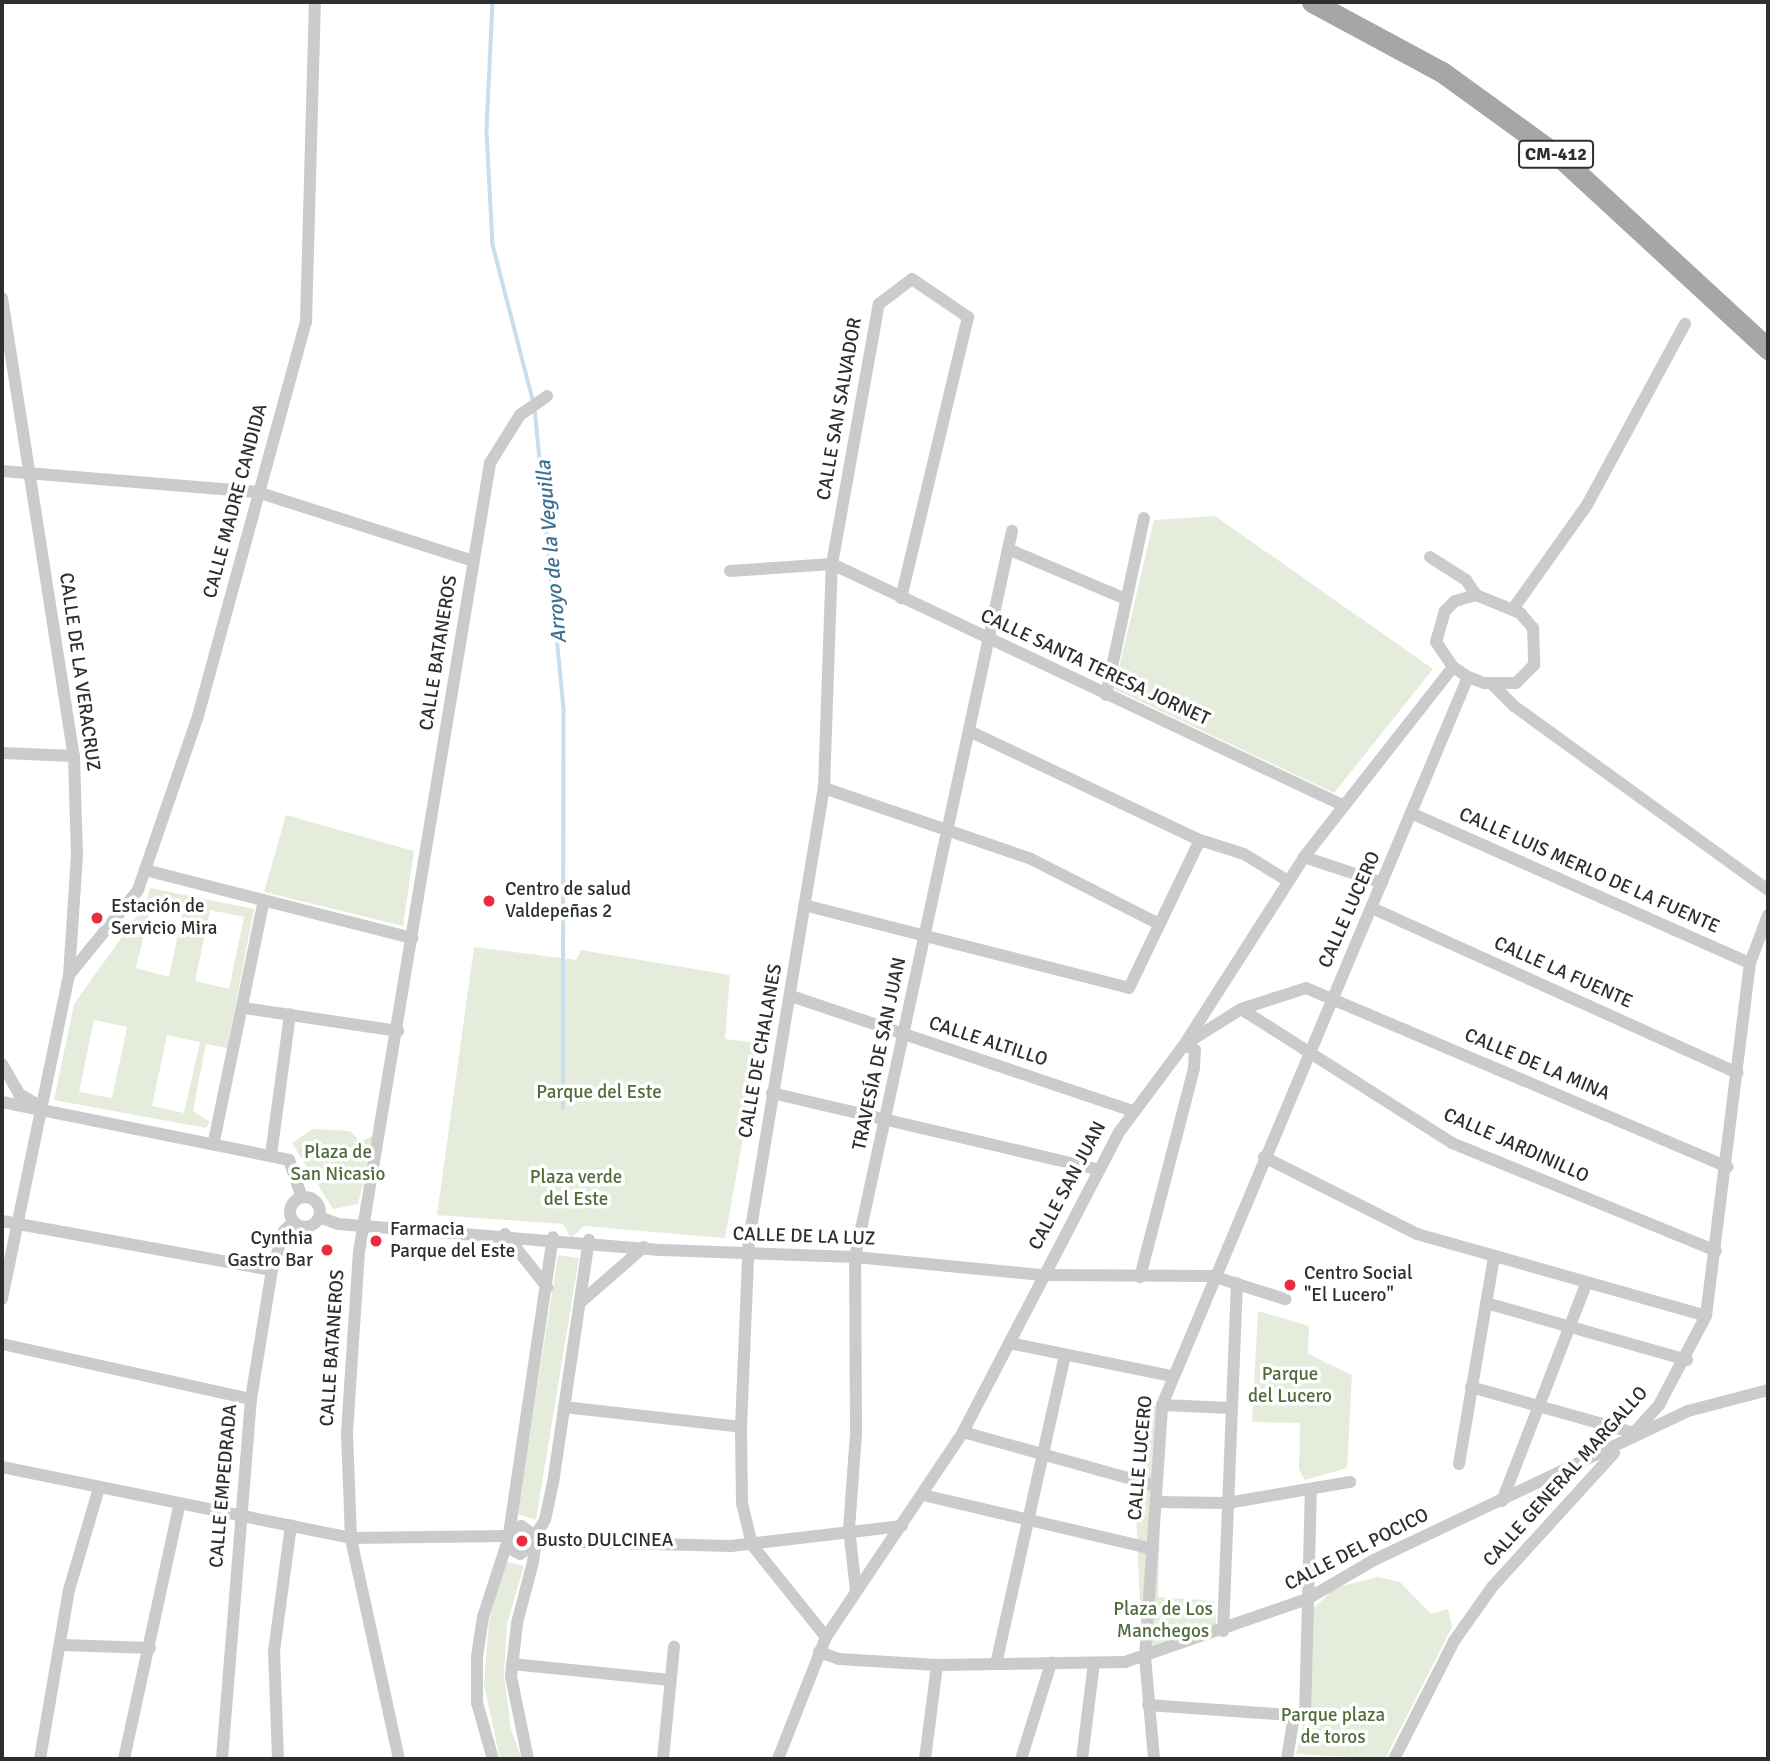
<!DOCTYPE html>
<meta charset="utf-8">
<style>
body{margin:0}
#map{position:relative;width:1770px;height:1761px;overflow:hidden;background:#fff;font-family:Signika,sans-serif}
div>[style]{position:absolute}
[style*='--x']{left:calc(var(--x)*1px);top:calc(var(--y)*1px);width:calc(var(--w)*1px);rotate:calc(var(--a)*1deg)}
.green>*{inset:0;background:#e5ecdc}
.stream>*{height:3.5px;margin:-1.75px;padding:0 1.75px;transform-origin:1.75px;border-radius:1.75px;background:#c8deec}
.minor>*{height:12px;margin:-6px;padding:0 6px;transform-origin:6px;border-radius:6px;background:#cbcbcb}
.minor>.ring{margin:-6px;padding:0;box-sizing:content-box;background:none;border:12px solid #cbcbcb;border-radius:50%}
.primary>*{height:21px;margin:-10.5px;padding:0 10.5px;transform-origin:10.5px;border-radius:10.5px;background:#a6a6a6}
.dots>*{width:19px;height:19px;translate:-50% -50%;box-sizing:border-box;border:4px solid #fff;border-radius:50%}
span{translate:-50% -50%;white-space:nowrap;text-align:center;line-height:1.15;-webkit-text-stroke:7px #fff;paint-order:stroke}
.shield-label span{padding:2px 5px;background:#fff;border:2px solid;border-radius:5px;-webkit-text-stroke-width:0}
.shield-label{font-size:18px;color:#2e2e2e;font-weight:700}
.street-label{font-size:19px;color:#2e2e2e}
.poi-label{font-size:19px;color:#2e2e2e}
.left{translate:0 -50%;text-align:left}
.right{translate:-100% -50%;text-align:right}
.park-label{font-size:19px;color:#526b3b}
.water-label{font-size:21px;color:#3b7192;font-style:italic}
.frame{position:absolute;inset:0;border:4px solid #2e2e2e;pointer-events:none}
</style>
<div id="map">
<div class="green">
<div style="clip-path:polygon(1215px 516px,1433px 669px,1334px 793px,1114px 689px,1154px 520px)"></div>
<div style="clip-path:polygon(286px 815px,414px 851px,403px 926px,264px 892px)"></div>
<div style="clip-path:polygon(evenodd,150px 888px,254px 909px,227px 1048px,206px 1044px,193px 1111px,210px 1122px,206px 1128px,54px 1100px,74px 1004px,145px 905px,150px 888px,153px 897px,184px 905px,169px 977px,136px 968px,153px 897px,150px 888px,210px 910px,244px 917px,229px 989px,195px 981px,210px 910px,150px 888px,94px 1020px,127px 1027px,112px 1098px,79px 1092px,94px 1020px,150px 888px,167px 1035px,200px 1042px,184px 1113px,152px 1106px,167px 1035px)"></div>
<div style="clip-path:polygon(474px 947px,576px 960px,581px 950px,730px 975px,725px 1039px,760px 1043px,725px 1238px,584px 1226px,571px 1238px,563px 1224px,437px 1215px)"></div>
<div style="clip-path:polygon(313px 1129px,350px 1131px,361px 1142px,375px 1134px,358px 1204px,333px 1209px,292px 1143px)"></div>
<div style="clip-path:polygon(558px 1255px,579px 1258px,536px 1520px,517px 1514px)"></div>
<div style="clip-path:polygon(1258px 1311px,1309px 1326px,1308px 1354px,1352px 1375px,1347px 1468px,1305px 1480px,1299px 1469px,1300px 1423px,1252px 1422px)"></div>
<div style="clip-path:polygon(1149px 1404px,1163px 1408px,1158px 1597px,1215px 1601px,1216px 1626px,1142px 1653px,1136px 1514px)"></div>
<div style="clip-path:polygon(504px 1561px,524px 1566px,507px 1624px,504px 1675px,511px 1729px,522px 1759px,500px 1759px,484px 1684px,489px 1621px)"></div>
<div style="clip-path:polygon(1378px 1577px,1400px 1582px,1431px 1614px,1448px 1609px,1452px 1627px,1385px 1759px,1296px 1754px,1307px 1709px,1306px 1615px,1335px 1588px)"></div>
</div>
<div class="stream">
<div style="--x:493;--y:2;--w:129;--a:92.7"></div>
<div style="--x:487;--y:131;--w:114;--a:87"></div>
<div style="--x:493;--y:245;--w:160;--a:75.5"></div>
<div style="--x:535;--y:408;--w:304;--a:84.5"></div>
<div style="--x:564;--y:711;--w:397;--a:90.1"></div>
</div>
<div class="minor">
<div style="--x:2;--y:298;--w:464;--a:81.1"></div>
<div style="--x:74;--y:756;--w:99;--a:88.3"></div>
<div style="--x:77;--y:855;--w:120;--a:93.8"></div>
<div style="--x:69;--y:975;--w:331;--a:101.7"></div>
<div style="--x:2;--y:471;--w:256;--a:4.7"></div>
<div style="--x:257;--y:492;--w:227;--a:17.7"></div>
<div style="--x:1008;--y:549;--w:128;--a:23"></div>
<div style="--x:1430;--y:557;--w:43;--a:32.6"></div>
<div style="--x:1466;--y:580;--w:18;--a:56"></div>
<div style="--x:730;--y:571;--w:102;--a:-3.9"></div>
<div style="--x:832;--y:564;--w:264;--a:-79.8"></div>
<div style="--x:879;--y:304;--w:41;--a:-37.1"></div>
<div style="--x:912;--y:279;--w:68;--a:34.2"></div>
<div style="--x:968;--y:317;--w:289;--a:103.4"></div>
<div style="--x:1476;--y:595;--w:48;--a:22.2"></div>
<div style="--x:1520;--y:613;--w:20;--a:49"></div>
<div style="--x:1533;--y:628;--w:37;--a:88"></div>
<div style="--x:1534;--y:665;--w:25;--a:135"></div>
<div style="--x:1516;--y:683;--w:32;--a:180"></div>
<div style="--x:1484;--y:683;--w:17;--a:-159"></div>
<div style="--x:1468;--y:677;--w:18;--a:-146"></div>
<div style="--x:1453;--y:667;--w:30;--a:-124"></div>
<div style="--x:1436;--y:642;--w:32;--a:-74"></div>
<div style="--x:1445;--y:611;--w:14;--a:-45"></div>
<div style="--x:1455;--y:601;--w:22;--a:-16"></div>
<div style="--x:1513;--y:609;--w:128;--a:-54.6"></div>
<div style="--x:1587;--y:505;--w:206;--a:-61.6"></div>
<div style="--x:1492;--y:684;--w:31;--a:45"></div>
<div style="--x:1514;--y:706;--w:314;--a:35.9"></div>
<div style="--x:1106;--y:695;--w:181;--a:-77.9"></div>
<div style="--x:969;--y:731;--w:255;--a:25.3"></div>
<div style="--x:1200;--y:840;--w:46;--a:17.7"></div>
<div style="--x:1244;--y:854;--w:52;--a:31.5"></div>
<div style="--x:2;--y:753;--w:72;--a:2.4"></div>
<div style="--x:824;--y:788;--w:219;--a:18.9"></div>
<div style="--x:1031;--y:859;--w:144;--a:26.9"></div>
<div style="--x:1413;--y:814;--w:368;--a:23.9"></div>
<div style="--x:1304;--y:857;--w:82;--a:18.4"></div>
<div style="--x:145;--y:870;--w:276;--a:14.3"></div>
<div style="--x:804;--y:905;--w:335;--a:14.3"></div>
<div style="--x:1129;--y:988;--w:164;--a:-64.4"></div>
<div style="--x:1372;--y:908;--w:401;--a:24.3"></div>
<div style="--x:69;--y:975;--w:109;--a:-50.9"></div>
<div style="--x:138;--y:890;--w:21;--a:-71"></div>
<div style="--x:145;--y:870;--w:163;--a:-71"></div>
<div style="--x:198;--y:716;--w:409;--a:-74.7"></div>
<div style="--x:306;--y:322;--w:320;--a:-88.4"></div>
<div style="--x:791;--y:996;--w:361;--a:18.6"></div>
<div style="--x:244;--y:1008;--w:156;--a:8.5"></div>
<div style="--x:1241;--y:1009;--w:250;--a:32.4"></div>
<div style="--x:1452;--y:1143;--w:285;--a:22.2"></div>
<div style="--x:1187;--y:1043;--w:64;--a:-32.2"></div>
<div style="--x:1241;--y:1009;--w:68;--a:-17.9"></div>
<div style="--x:1306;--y:988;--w:458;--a:23"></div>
<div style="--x:2;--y:1064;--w:34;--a:60"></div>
<div style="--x:19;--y:1094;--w:20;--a:30"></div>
<div style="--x:772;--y:1093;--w:334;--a:13.2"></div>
<div style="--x:2;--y:1102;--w:293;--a:11.4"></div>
<div style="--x:289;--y:1160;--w:39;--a:71"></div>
<div style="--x:214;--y:1141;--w:246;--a:-78.3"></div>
<div style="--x:271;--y:1155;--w:142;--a:-82.3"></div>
<div style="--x:1264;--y:1157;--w:171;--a:26.7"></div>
<div style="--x:1417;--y:1234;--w:300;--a:15.8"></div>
<div class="ring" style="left:290px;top:1197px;width:18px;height:18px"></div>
<div style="--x:319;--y:1217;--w:20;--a:20"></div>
<div style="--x:338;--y:1224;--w:326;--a:4.6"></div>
<div style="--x:663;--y:1250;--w:192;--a:2.1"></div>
<div style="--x:855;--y:1257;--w:189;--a:5.5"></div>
<div style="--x:1043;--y:1275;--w:169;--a:0.3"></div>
<div style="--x:1212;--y:1276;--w:77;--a:17.5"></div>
<div style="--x:2;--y:1221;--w:274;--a:10.3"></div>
<div style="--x:505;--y:1234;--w:68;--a:51.6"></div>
<div style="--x:1140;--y:1277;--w:216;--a:-75.5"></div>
<div style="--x:1194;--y:1068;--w:18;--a:-87"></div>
<div style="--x:1195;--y:1050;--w:12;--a:-156"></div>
<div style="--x:582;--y:1301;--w:82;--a:-41.1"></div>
<div style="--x:1486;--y:1303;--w:209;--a:15.8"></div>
<div style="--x:1009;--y:1343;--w:165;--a:11.5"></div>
<div style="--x:2;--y:1344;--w:255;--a:12.5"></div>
<div style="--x:1471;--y:1387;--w:170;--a:15.7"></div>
<div style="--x:1162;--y:1405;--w:69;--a:2.5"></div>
<div style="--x:564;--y:1407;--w:178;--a:6.4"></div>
<div style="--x:963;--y:1432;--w:200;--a:15.6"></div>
<div style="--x:1629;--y:1438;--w:45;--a:-47.7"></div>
<div style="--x:1659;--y:1405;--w:101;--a:-62.2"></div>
<div style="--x:1706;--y:1316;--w:356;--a:-82.9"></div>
<div style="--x:1750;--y:963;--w:51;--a:-69.4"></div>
<div style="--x:1459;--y:1464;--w:210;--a:-80.4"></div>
<div style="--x:2;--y:1467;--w:356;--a:11.5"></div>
<div style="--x:351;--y:1538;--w:157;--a:-0.7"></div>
<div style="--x:923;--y:1495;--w:236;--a:13.2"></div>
<div style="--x:1502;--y:1501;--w:233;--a:-68.8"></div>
<div style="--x:1156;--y:1502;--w:71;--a:0.8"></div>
<div style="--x:1227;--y:1503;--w:125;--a:-9.7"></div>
<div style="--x:509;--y:1534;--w:300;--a:-81.6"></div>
<div style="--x:535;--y:1536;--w:19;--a:-58"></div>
<div style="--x:545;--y:1520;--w:38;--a:-78"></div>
<div style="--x:553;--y:1483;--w:246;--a:-81.6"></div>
<div style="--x:536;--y:1541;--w:195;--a:1.5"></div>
<div style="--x:731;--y:1546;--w:172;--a:-6.7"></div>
<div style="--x:856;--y:1591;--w:62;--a:-96.4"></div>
<div style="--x:849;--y:1529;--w:96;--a:-85.8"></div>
<div style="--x:856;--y:1433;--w:176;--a:-90.3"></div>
<div style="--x:855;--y:1257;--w:743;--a:-77.8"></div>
<div style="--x:1223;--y:1631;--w:348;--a:-87.7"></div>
<div style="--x:826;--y:1637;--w:118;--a:-128.8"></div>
<div style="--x:752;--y:1545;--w:43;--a:-103.4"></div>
<div style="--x:742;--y:1503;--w:76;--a:-90.8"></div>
<div style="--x:741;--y:1427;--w:187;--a:-87.6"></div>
<div style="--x:749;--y:1240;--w:458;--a:-80.6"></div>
<div style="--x:824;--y:788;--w:224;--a:-88"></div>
<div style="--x:832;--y:564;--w:564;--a:25.29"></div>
<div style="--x:62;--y:1645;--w:88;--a:2"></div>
<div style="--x:819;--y:1652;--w:21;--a:19"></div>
<div style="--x:839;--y:1659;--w:98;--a:3.5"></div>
<div style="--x:937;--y:1665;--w:188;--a:-0.9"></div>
<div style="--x:1125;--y:1662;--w:193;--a:-19.1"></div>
<div style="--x:1307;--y:1599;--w:78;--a:-30.2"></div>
<div style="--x:1374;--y:1560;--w:348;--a:-25.4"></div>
<div style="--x:1688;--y:1411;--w:83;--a:-14.7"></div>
<div style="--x:512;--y:1664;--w:159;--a:5.8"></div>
<div style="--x:996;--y:1664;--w:316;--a:-77.4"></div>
<div style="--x:1148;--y:1705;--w:157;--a:4"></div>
<div style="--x:1305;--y:1716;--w:223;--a:-88.5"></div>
<div style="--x:40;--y:1759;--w:171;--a:-80.3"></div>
<div style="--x:69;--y:1590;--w:106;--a:-73.6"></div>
<div style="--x:124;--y:1759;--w:262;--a:-77.7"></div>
<div style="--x:222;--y:1759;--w:361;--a:-85.4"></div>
<div style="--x:251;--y:1399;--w:131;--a:-80.8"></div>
<div style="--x:272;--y:1270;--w:41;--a:-72.9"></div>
<div style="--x:284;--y:1231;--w:13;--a:-45"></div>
<div style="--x:278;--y:1759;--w:108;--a:-92.1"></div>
<div style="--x:274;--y:1651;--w:127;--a:-82.3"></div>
<div style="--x:399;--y:1759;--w:226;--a:-102.3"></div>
<div style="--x:351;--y:1538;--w:106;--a:-92.2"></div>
<div style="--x:347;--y:1432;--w:180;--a:-86.2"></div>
<div style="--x:359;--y:1252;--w:800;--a:-80.57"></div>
<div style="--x:490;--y:463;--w:57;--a:-58"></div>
<div style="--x:520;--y:415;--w:33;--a:-35"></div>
<div style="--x:493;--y:1759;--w:58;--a:-105.9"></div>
<div style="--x:477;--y:1703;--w:46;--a:-90"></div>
<div style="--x:477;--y:1657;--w:40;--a:-81.5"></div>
<div style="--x:483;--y:1617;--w:81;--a:-72"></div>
<div style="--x:528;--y:1759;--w:85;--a:-101.6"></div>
<div style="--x:511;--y:1676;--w:53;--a:-83.5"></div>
<div style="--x:517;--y:1623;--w:63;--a:-75.3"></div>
<div style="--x:533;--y:1562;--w:21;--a:-82"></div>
<div style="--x:536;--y:1541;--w:5;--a:-101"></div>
<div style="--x:535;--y:1536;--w:17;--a:-144"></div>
<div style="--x:521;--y:1526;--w:16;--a:142"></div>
<div style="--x:508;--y:1536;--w:13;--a:77"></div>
<div style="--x:511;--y:1549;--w:10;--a:29"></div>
<div style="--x:520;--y:1554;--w:18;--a:-34"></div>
<div style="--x:663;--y:1759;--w:113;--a:-84.4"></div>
<div style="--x:778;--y:1759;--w:131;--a:-68.5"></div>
<div style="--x:826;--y:1637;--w:247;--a:-56.2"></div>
<div style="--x:963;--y:1432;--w:339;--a:-62.5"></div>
<div style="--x:1120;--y:1131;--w:107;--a:-53.3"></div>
<div style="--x:1184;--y:1045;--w:223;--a:-57.4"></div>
<div style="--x:1304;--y:857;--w:241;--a:-51.9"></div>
<div style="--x:925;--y:1759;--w:95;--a:-82.7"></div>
<div style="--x:1021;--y:1759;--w:101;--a:-72.6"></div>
<div style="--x:1082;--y:1759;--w:97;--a:-82.9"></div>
<div style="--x:1154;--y:1759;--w:102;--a:-95"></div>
<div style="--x:1145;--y:1657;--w:253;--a:-86.1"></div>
<div style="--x:1162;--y:1405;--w:790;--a:-67.2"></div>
<div style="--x:1287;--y:1759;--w:44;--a:-80.8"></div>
<div style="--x:1394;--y:1759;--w:132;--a:-63"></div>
<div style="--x:1454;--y:1641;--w:67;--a:-54.7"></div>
<div style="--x:1493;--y:1586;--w:180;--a:-47.7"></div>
</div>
<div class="primary">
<div style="--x:1312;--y:2;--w:148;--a:28.3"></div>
<div style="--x:1442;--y:72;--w:147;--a:35.9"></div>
<div style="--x:1561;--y:158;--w:282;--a:42.7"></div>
</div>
<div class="dots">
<div style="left:489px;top:901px;background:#e82e3e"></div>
<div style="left:97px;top:918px;background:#e82e3e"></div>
<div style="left:376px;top:1241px;background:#e82e3e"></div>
<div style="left:327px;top:1250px;background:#e82e3e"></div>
<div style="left:1290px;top:1285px;background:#e82e3e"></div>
<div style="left:522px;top:1541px;background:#e82e3e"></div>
</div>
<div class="shield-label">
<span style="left:1556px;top:154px">CM-412</span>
</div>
<div class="street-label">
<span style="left:840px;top:409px;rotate:-80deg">CALLE SAN SALVADOR</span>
<span style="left:236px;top:501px;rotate:-75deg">CALLE MADRE CANDIDA</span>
<span style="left:439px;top:653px;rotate:-81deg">CALLE BATANEROS</span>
<span style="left:1095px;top:668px;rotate:25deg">CALLE SANTA TERESA JORNET</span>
<span style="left:79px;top:672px;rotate:82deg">CALLE DE LA VERACRUZ</span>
<span style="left:1589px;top:871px;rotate:24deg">CALLE LUIS MERLO DE LA FUENTE</span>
<span style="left:1350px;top:910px;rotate:-66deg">CALLE LUCERO</span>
<span style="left:1563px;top:973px;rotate:24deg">CALLE LA FUENTE</span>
<span style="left:988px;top:1042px;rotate:18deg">CALLE ALTILLO</span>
<span style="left:761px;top:1051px;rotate:-80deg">CALLE DE CHALANES</span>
<span style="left:880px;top:1054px;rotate:-78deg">TRAVESÍA DE SAN JUAN</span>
<span style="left:1537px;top:1065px;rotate:23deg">CALLE DE LA MINA</span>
<span style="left:1516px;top:1146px;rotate:24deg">CALLE JARDINILLO</span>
<span style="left:1068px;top:1186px;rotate:-62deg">CALLE SAN JUAN</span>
<span style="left:804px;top:1237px;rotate:2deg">CALLE DE LA LUZ</span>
<span style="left:333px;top:1348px;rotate:-86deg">CALLE BATANEROS</span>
<span style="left:1141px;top:1458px;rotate:-85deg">CALLE LUCERO</span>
<span style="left:1566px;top:1477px;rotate:-48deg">CALLE GENERAL MARGALLO</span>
<span style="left:224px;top:1486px;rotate:-85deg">CALLE EMPEDRADA</span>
<span style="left:1357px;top:1550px;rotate:-27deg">CALLE DEL POCICO</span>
</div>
<div class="poi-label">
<span class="left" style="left:505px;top:901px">Centro de salud<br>Valdepeñas 2</span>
<span class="left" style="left:111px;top:918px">Estación de<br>Servicio Mira</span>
<span class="left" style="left:390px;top:1241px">Farmacia<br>Parque del Este</span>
<span class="right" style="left:313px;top:1250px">Cynthia<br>Gastro Bar</span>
<span class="left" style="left:1304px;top:1285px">Centro Social<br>"El Lucero"</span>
<span class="left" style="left:536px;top:1541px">Busto DULCINEA</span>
</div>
<div class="park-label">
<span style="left:599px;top:1093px">Parque del Este</span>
<span style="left:338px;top:1164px">Plaza de<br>San Nicasio</span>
<span style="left:576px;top:1189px">Plaza verde<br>del Este</span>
<span style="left:1290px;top:1386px">Parque<br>del Lucero</span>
<span style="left:1163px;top:1621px">Plaza de Los<br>Manchegos</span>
<span style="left:1333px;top:1727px">Parque plaza<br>de toros</span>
</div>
<div class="water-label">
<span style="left:551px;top:552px;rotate:-95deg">Arroyo de la Veguilla</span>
</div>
<div class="frame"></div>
</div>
